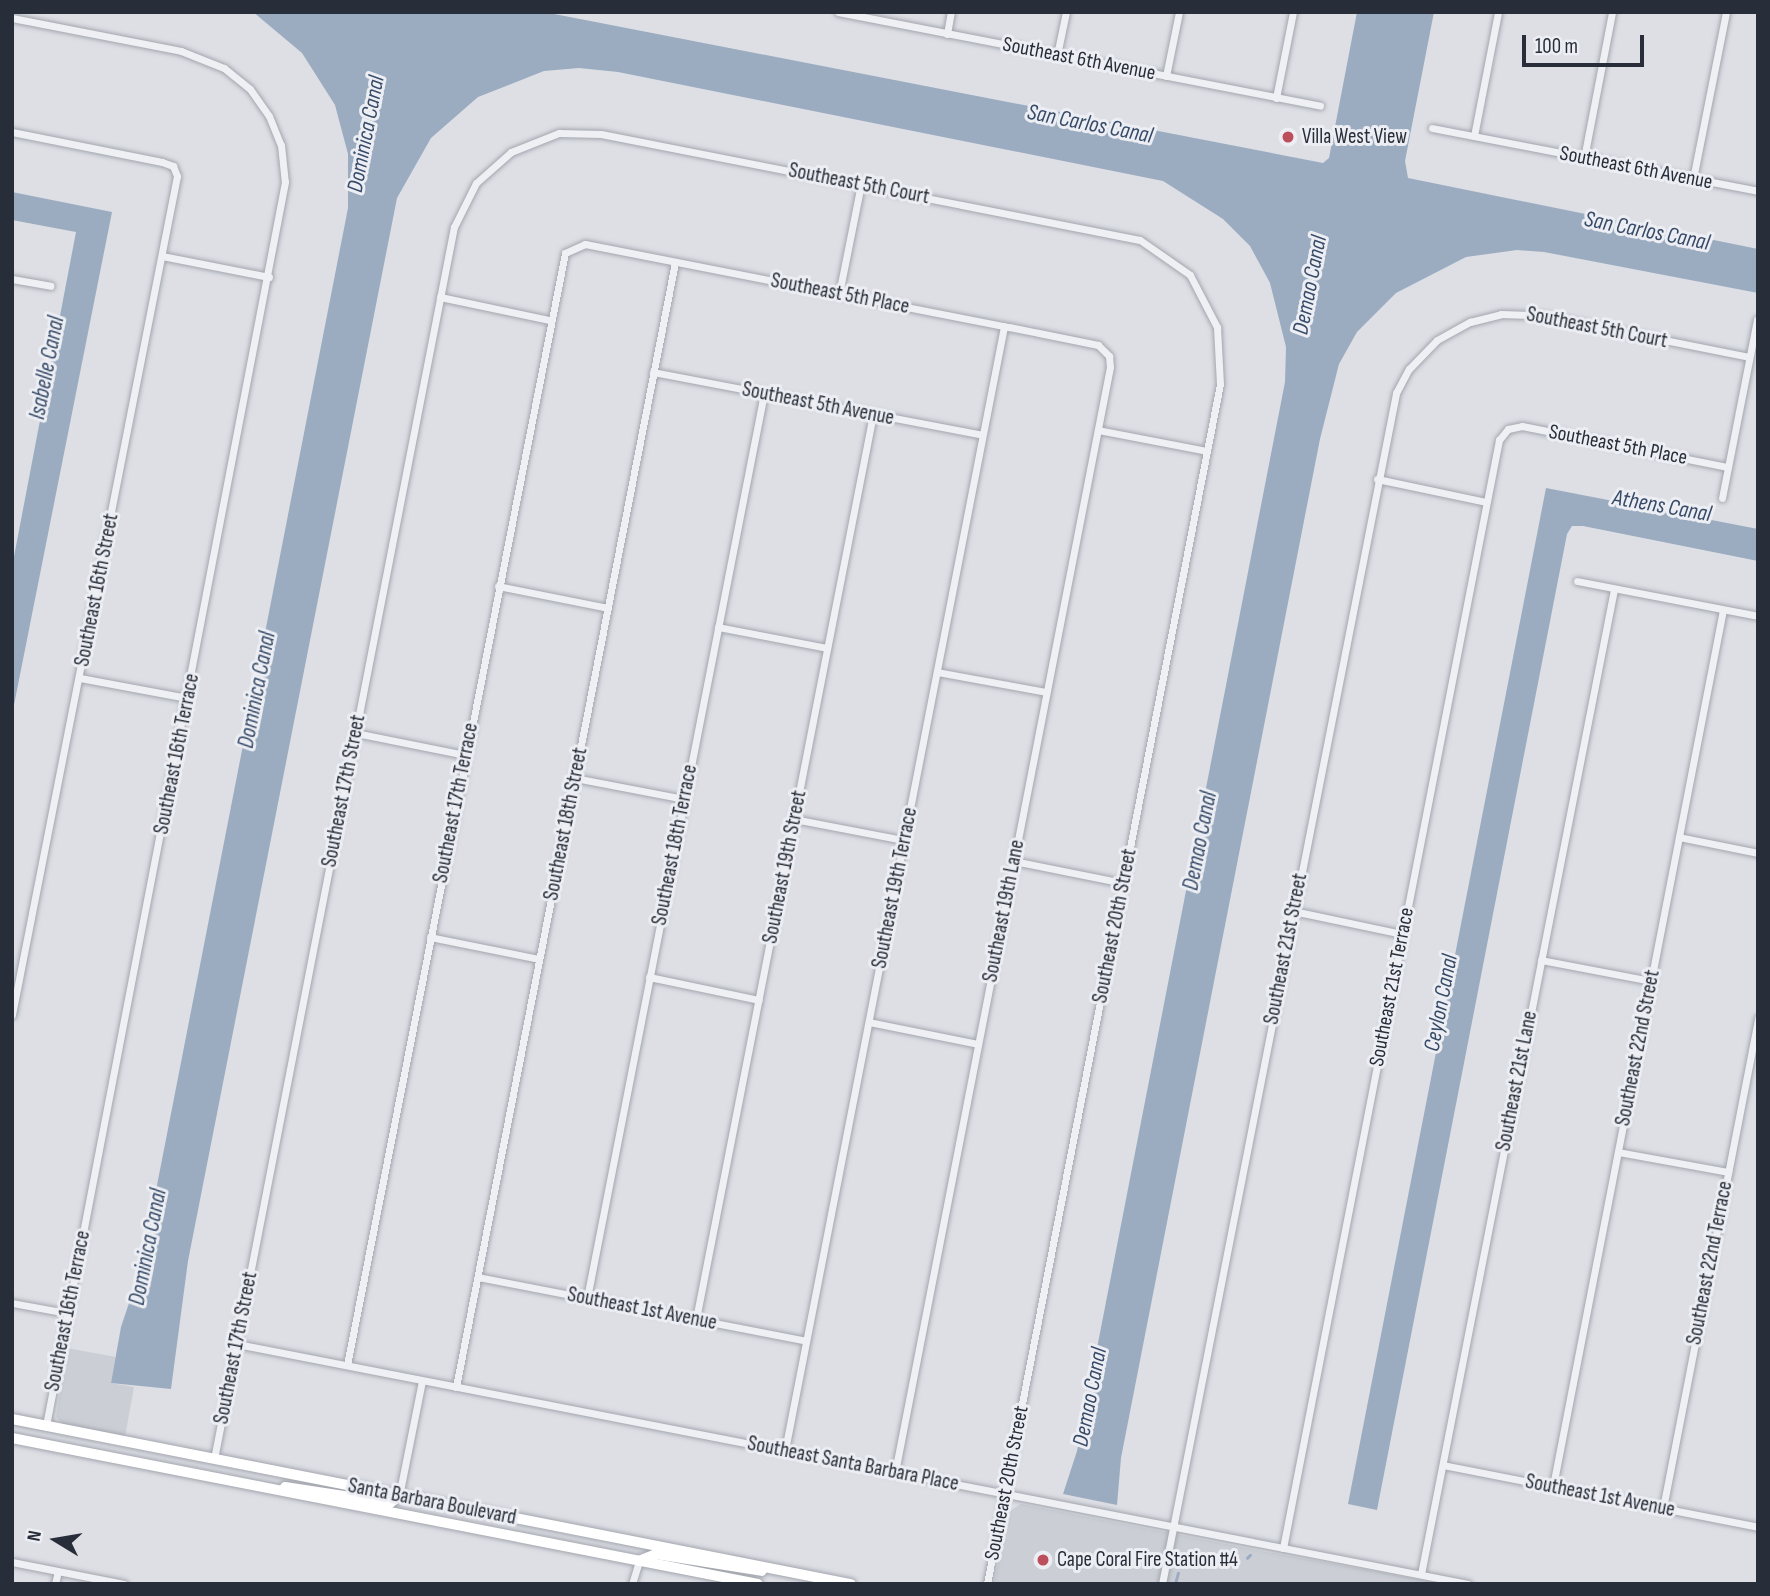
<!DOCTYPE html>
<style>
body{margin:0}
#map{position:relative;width:1770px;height:1596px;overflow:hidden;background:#dddfe5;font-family:"Sofia Sans Condensed",sans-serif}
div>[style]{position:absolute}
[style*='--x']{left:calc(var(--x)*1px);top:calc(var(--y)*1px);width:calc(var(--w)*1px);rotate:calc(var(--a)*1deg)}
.built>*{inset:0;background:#cbcfd5}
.water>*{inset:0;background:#9bacc1}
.stream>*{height:2.5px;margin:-1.25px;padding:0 1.25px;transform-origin:1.25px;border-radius:1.25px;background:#9bacc1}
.roads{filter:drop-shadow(0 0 2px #a3a6ae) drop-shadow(0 0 2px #a3a6ae)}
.street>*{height:7px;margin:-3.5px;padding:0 3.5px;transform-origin:3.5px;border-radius:3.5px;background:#eff0f4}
.secondary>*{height:10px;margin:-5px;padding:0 5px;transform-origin:5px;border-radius:5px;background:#fff}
.dots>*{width:19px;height:19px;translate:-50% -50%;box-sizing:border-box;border:4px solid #eceef3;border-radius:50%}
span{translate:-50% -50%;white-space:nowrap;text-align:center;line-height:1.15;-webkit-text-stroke:6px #eceef3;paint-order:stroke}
.street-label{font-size:21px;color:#282e39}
.poi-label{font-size:21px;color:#282e39}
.left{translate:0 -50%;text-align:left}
.water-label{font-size:23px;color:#374b68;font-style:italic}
.frame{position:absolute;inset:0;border:14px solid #282e39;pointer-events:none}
.north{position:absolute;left:21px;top:1505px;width:70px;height:70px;-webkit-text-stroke:5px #eceef3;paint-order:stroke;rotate:281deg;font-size:19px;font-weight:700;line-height:28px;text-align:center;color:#282e39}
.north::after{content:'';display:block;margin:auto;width:24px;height:32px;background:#282e39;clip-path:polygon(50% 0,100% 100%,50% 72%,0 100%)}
.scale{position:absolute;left:1522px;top:35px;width:122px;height:32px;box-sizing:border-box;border:4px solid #282e39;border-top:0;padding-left:9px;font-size:21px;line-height:24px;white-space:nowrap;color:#282e39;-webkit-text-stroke:5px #eceef3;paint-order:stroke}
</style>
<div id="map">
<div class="built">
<div style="clip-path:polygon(67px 1348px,116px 1357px,111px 1383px,134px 1387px,125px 1437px,63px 1424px,56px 1417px)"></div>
<div style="clip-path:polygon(1021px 1504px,1261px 1551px,1444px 1584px,994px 1584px,1008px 1512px)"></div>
</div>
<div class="water">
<div style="clip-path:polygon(253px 12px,544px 12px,1323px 163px,1329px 158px,1357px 12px,1434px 12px,1405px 161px,1408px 178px,1758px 249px,1758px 293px,1544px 252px,1517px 250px,1466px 257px,1396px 293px,1357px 332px,1339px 364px,1320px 439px,1121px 1458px,1117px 1505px,1063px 1494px,1077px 1451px,1285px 382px,1286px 347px,1270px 283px,1250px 246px,1223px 219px,1163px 181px,618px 72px,579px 68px,544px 71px,478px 97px,431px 138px,397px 198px,188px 1261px,171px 1389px,111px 1383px,121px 1327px,141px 1267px,348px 208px,348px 154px,335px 105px,302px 53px)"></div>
<div style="clip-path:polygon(12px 192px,112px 212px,12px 715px,12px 567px,76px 232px,12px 220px)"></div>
<div style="clip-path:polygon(1546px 488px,1758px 529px,1758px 561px,1583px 526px,1572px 526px,1567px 534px,1377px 1510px,1348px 1504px)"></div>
</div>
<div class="stream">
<div style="--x:1247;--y:1558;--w:4;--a:-45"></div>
<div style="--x:1175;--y:1584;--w:11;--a:-75"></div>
</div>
<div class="roads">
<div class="street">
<div style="--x:838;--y:12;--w:491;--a:11"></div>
<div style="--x:12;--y:18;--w:172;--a:11"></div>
<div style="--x:181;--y:51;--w:46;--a:21.6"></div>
<div style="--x:224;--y:68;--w:33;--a:39"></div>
<div style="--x:250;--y:89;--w:33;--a:55"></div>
<div style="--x:269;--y:116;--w:31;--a:68"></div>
<div style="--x:281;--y:145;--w:37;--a:84"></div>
<div style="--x:285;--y:182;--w:1267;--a:100.88"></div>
<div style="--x:947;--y:34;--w:22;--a:-80"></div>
<div style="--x:1057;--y:55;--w:44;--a:-78.2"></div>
<div style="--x:1166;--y:76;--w:65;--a:-78.5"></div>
<div style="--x:1276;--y:98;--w:88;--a:-78.8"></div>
<div style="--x:1432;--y:128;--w:332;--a:10.9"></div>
<div style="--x:12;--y:132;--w:153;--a:11.3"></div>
<div style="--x:162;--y:162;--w:12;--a:20"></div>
<div style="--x:173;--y:166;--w:11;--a:68"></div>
<div style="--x:177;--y:176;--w:855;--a:101.13"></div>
<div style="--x:1474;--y:136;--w:126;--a:-79"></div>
<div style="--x:1584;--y:158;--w:149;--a:-79.1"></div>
<div style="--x:1693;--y:179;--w:170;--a:-78.8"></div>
<div style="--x:162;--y:256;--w:109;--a:11.1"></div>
<div style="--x:12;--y:279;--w:39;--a:10"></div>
<div style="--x:839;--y:294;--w:112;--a:-78.7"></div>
<div style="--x:440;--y:297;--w:111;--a:11.9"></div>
<div style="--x:653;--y:372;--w:335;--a:10.8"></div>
<div style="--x:1098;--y:430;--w:111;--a:10.9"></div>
<div style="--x:1377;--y:479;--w:111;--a:11.9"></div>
<div style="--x:1722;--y:498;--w:182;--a:-78.9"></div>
<div style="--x:1577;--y:581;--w:184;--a:10.9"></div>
<div style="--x:498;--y:586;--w:112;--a:11.3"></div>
<div style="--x:718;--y:627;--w:111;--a:10.9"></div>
<div style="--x:937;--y:672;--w:111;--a:10.4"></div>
<div style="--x:80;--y:678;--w:109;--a:10.6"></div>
<div style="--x:356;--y:733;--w:111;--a:11.4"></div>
<div style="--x:575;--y:778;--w:111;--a:10.9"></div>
<div style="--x:794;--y:819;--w:111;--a:10.9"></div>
<div style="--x:1679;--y:837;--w:81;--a:11.4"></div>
<div style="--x:1014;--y:861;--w:111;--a:11.4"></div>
<div style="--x:1293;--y:911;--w:111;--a:11.9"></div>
<div style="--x:430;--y:937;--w:111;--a:11.4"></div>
<div style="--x:1541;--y:960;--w:112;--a:10.8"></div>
<div style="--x:649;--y:977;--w:112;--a:11.8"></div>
<div style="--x:869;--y:1022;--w:111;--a:11.4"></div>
<div style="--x:1618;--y:1152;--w:112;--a:10.3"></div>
<div style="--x:478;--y:1277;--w:334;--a:11"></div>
<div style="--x:587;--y:1298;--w:922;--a:-78.93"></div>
<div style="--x:12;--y:1303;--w:56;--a:10.3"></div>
<div style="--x:696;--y:1319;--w:922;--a:-78.93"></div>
<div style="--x:237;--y:1344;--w:1254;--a:11.03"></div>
<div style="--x:347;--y:1365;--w:1133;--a:-78.91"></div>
<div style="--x:565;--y:253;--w:22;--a:-24"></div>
<div style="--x:585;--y:244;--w:432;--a:11.1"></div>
<div style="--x:1009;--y:327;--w:91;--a:11.4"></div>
<div style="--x:1098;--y:345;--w:16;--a:45"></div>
<div style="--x:1109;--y:356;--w:11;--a:85"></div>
<div style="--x:1110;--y:367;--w:1126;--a:101.01"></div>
<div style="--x:456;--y:1387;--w:1146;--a:-78.98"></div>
<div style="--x:785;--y:1450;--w:1145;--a:-78.97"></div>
<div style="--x:214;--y:1459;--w:1255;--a:-78.98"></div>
<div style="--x:454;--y:227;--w:49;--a:-63.4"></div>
<div style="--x:476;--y:183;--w:47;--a:-41.5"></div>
<div style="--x:511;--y:152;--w:52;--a:-21.6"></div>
<div style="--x:559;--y:133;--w:42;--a:1.4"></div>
<div style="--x:601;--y:134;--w:549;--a:11.13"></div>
<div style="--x:1140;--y:240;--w:61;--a:35"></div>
<div style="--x:1190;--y:275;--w:59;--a:62.6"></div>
<div style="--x:1217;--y:327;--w:57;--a:87"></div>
<div style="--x:1220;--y:384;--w:1222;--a:100.99"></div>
<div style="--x:1443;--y:1465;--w:321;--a:11.1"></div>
<div style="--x:1553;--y:1486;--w:892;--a:-79.02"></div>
<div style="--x:399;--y:1496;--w:117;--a:-78.7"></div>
<div style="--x:1663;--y:1508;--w:499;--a:-79"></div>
<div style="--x:1283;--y:1548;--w:1129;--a:-78.97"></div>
<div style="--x:1499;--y:440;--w:14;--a:-51"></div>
<div style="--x:1508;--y:429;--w:14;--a:-12"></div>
<div style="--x:1522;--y:426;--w:210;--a:11.3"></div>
<div style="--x:12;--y:1562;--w:114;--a:11.1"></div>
<div style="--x:1421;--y:1574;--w:1004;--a:-78.91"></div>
<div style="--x:55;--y:1584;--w:13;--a:-77"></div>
<div style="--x:632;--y:1584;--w:24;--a:-73"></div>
<div style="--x:1162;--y:1584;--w:1214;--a:-78.88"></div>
<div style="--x:1396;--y:393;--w:27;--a:-62"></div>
<div style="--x:1409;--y:369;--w:40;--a:-46"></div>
<div style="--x:1437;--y:340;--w:38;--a:-29"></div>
<div style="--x:1470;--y:322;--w:32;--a:-14"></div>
<div style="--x:1501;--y:314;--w:38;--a:2"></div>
<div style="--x:1539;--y:315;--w:214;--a:11.3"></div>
</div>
<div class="secondary">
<div style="--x:12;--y:1419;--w:855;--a:11.13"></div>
<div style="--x:12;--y:1438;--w:760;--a:11.07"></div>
<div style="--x:285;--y:1487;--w:106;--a:8.7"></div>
<div style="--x:390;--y:1503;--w:11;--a:-38"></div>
<div style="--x:639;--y:1561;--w:18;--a:-22"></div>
<div style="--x:656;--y:1554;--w:107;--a:9.1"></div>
</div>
</div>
<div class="dots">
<div style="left:1288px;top:137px;background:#bd4e5b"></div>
<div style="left:1043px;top:1560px;background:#bd4e5b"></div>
</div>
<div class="street-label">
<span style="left:1079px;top:59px;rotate:11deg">Southeast 6th Avenue</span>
<span style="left:1636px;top:168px;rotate:11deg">Southeast 6th Avenue</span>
<span style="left:859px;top:184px;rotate:11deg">Southeast 5th Court</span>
<span style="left:840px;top:294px;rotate:11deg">Southeast 5th Place</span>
<span style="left:1597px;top:328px;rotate:11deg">Southeast 5th Court</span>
<span style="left:818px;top:404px;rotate:11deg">Southeast 5th Avenue</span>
<span style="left:1618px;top:445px;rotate:11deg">Southeast 5th Place</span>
<span style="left:97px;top:590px;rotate:-79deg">Southeast 16th Street</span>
<span style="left:177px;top:754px;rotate:-79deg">Southeast 16th Terrace</span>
<span style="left:344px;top:791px;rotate:-79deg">Southeast 17th Street</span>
<span style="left:456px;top:803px;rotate:-79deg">Southeast 17th Terrace</span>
<span style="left:566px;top:824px;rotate:-79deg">Southeast 18th Street</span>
<span style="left:675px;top:845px;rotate:-79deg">Southeast 18th Terrace</span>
<span style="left:785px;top:867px;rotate:-79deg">Southeast 19th Street</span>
<span style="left:895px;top:888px;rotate:-79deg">Southeast 19th Terrace</span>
<span style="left:1004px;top:911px;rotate:-79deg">Southeast 19th Lane</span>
<span style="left:1115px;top:926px;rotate:-79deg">Southeast 20th Street</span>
<span style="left:1286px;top:949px;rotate:-79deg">Southeast 21st Street</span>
<span style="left:1392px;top:987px;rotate:-79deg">Southeast 21st Terrace</span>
<span style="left:1638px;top:1048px;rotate:-79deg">Southeast 22nd Street</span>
<span style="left:1517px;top:1081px;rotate:-79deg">Southeast 21st Lane</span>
<span style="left:1710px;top:1263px;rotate:-79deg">Southeast 22nd Terrace</span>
<span style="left:642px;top:1309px;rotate:11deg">Southeast 1st Avenue</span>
<span style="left:68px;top:1311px;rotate:-79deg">Southeast 16th Terrace</span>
<span style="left:236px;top:1348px;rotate:-79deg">Southeast 17th Street</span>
<span style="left:853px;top:1464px;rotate:11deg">Southeast Santa Barbara Place</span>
<span style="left:1007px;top:1483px;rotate:-79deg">Southeast 20th Street</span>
<span style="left:1600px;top:1496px;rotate:11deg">Southeast 1st Avenue</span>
<span style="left:432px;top:1502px;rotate:11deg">Santa Barbara Boulevard</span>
</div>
<div class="poi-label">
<span class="left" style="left:1302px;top:137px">Villa West View</span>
<span class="left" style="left:1057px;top:1560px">Cape Coral Fire Station #4</span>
</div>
<div class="water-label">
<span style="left:1090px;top:124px;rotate:11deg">San Carlos Canal</span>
<span style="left:366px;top:134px;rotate:-79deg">Dominica Canal</span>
<span style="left:1647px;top:231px;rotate:11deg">San Carlos Canal</span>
<span style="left:1310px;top:285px;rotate:-79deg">Demao Canal</span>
<span style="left:47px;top:368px;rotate:-79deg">Isabelle Canal</span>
<span style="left:1662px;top:506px;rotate:10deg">Athens Canal</span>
<span style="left:257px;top:690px;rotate:-79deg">Dominica Canal</span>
<span style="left:1200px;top:841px;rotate:-79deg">Demao Canal</span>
<span style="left:1441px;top:1003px;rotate:-79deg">Ceylon Canal</span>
<span style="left:148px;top:1247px;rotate:-79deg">Dominica Canal</span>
<span style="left:1090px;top:1397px;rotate:-79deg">Demao Canal</span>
</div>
<div class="frame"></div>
<div class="north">N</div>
<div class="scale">100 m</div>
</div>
